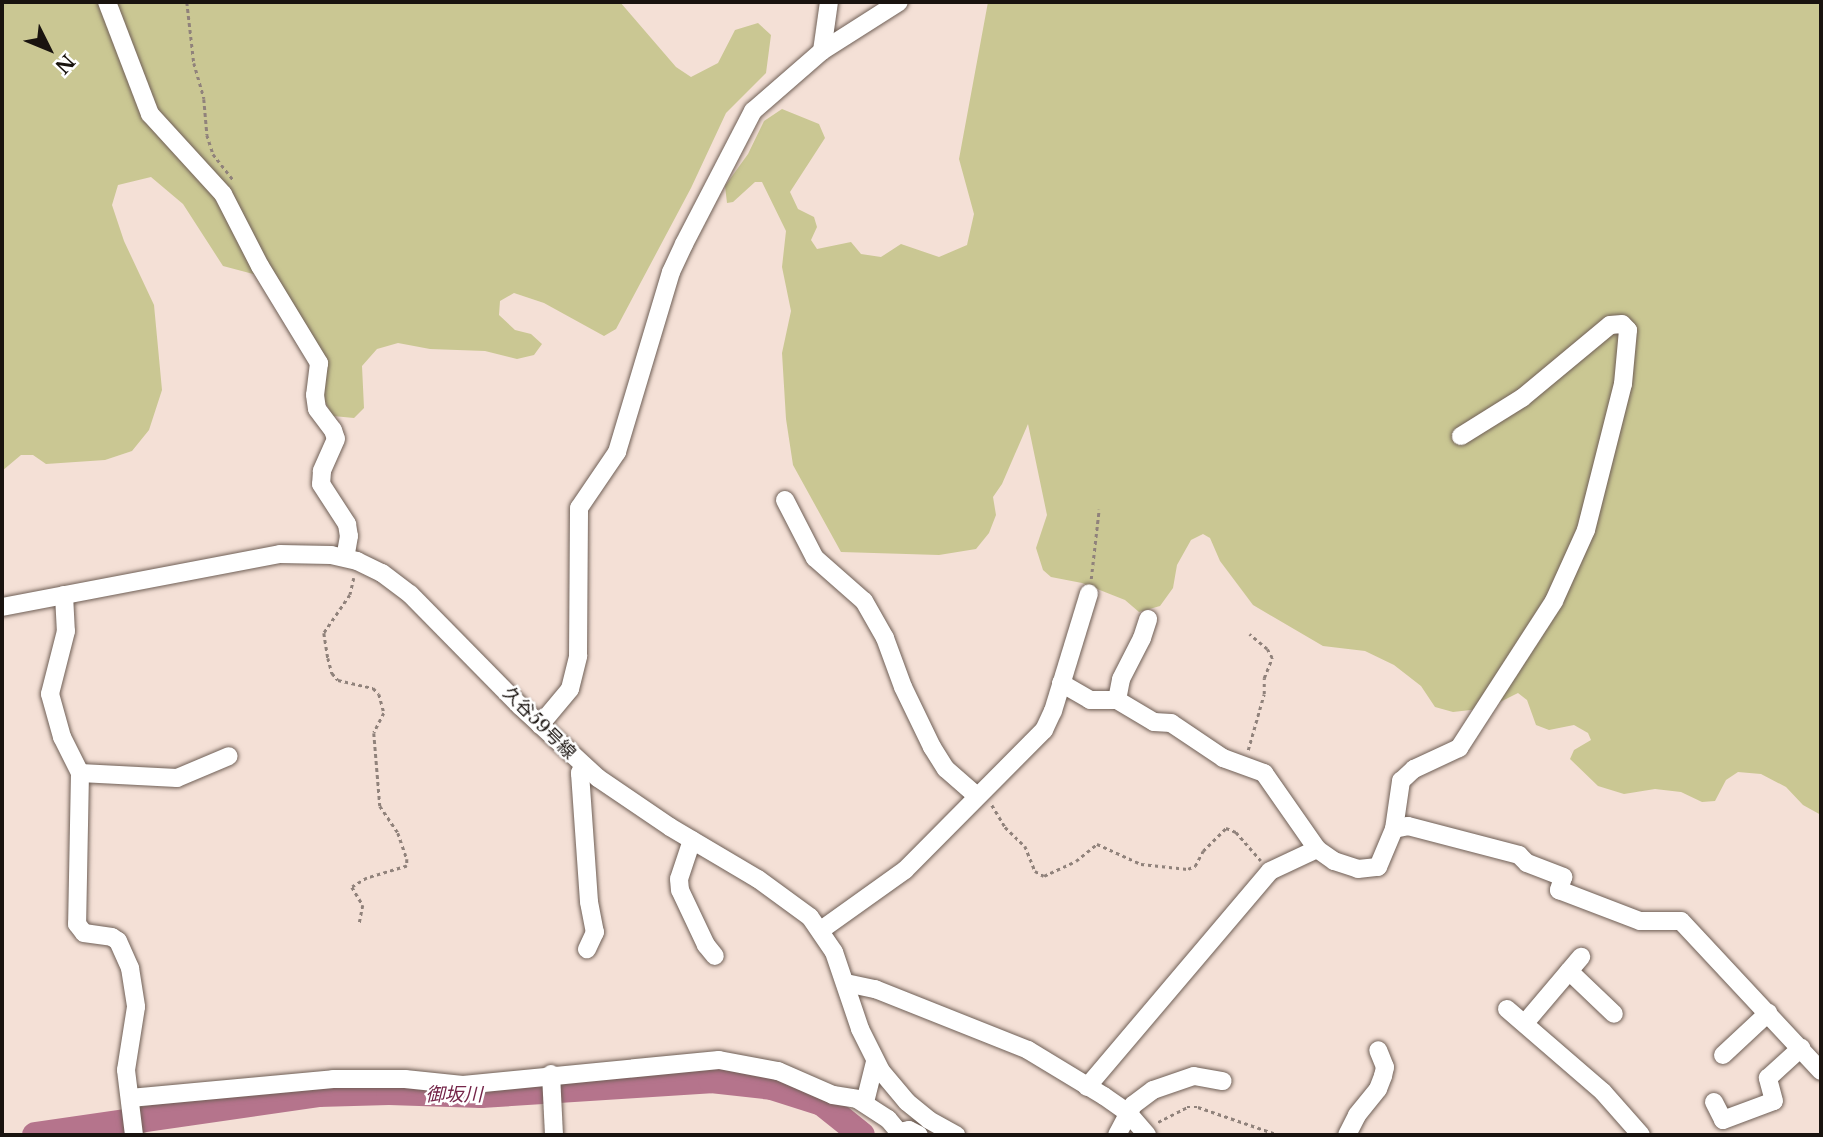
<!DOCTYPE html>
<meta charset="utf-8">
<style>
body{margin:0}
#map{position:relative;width:1823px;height:1137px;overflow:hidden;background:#f4e0d6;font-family:"Libre Baskerville","Noto Sans JP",serif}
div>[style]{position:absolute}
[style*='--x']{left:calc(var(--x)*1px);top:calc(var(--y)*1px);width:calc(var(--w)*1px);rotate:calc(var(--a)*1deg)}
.green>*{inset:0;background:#cac793}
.river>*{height:26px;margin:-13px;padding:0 13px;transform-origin:13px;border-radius:13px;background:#b5748c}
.path>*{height:2.5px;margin-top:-1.25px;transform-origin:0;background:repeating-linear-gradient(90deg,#90827b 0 3.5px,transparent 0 7px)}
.roads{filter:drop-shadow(0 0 2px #6f5f56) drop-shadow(0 0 2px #6f5f56)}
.street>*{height:18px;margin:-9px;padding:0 9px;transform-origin:9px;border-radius:9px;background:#fff}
span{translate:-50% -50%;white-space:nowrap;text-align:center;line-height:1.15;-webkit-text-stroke:5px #fff;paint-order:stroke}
.street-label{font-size:18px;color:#19130f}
.water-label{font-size:19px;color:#752549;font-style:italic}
.frame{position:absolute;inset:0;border:4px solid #19130f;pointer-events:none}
.north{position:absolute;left:14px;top:14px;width:70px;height:70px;-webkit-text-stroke:5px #fff;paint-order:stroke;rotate:133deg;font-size:19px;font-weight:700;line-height:28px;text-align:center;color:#19130f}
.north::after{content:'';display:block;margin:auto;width:24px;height:32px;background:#19130f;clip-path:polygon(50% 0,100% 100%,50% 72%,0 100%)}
</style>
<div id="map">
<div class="green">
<div style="clip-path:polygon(2px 2px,620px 2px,676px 67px,691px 77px,718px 63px,735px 30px,758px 23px,771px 35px,766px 73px,726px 113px,691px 188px,616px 329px,604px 336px,544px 303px,514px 293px,500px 301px,499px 315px,515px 330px,531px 334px,542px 344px,534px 355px,517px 359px,485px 351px,430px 349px,398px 343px,377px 349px,362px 366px,364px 408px,354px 418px,333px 416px,323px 398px,322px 363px,264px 277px,223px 266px,183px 204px,151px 177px,118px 185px,112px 205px,124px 241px,154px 305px,162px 390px,149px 430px,132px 451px,105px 460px,46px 464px,33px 455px,21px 455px,2px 471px)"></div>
<div style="clip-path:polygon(988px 2px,1821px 2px,1821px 815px,1803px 805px,1786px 787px,1761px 774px,1738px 772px,1726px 780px,1715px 801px,1702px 802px,1681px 792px,1655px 789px,1624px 794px,1598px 786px,1570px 759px,1574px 750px,1591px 740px,1588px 733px,1574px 725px,1549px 730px,1536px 725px,1527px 700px,1518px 693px,1488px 708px,1453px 712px,1435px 707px,1421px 686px,1394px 665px,1365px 651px,1323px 646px,1253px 605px,1220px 561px,1210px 538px,1203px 534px,1191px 540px,1177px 565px,1173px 588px,1160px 606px,1139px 612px,1125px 600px,1082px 583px,1051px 577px,1043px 570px,1036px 548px,1047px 515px,1028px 424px,1002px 484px,993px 497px,996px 515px,989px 533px,976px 549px,939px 555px,841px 552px,793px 465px,786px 419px,782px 353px,791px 311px,782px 267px,786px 231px,762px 182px,755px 182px,733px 202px,727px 203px,725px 186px,748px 154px,764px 121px,782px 109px,819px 124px,825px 138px,790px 192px,798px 209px,814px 217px,817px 227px,811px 240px,817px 249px,851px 242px,861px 254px,881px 257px,901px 244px,939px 257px,967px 245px,974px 214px,959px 159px)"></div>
</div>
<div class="river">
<div style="--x:35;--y:1135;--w:286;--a:-8.2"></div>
<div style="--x:318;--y:1094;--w:71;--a:-1.6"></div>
<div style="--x:389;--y:1092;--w:92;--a:1.9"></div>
<div style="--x:481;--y:1095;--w:230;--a:-3.7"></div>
<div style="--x:711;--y:1080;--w:61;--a:6.5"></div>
<div style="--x:772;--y:1087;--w:52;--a:17.7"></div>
<div style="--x:822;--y:1103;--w:51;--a:38.7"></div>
</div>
<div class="path">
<div style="--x:187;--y:2;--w:61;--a:83.5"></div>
<div style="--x:194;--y:63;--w:37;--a:74"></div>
<div style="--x:204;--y:99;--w:36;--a:85"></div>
<div style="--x:207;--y:135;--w:20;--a:72"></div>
<div style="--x:213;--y:154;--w:34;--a:52"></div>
<div style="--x:354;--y:578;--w:17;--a:103"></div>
<div style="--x:350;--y:595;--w:46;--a:124.4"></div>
<div style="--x:324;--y:633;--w:25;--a:81"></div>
<div style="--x:328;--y:658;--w:16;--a:75"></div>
<div style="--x:332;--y:673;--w:9;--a:49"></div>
<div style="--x:338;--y:680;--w:36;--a:13"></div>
<div style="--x:373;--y:688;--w:8;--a:45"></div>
<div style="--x:379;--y:694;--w:20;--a:75"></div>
<div style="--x:384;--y:713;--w:22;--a:117"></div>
<div style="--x:374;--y:733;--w:73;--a:85.3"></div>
<div style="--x:380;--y:806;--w:32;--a:56"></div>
<div style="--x:398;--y:833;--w:28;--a:71"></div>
<div style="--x:407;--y:859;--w:7;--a:90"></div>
<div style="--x:407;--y:866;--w:42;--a:163.3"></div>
<div style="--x:367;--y:878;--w:17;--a:149"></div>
<div style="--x:352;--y:887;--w:21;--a:59"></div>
<div style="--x:363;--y:905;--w:21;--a:101"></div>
<div style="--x:1091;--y:579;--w:70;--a:-83.5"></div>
<div style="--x:1248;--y:750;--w:58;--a:-74.1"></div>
<div style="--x:1264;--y:694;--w:16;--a:-90"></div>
<div style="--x:1264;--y:678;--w:22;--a:-68"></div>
<div style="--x:1272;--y:658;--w:10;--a:-119"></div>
<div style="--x:1267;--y:649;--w:23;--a:-140"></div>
<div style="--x:992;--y:805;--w:26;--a:59"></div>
<div style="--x:1005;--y:827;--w:28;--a:44"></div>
<div style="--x:1025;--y:846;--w:27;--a:68"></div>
<div style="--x:1035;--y:871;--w:10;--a:29"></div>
<div style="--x:1044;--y:876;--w:35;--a:-25"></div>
<div style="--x:1076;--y:861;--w:27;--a:-39"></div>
<div style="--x:1097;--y:844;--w:48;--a:24.4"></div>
<div style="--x:1141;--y:864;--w:47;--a:6.1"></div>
<div style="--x:1188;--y:869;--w:8;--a:-23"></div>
<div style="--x:1195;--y:866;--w:17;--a:-62"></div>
<div style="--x:1203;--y:851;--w:33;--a:-45"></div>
<div style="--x:1226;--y:828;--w:11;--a:22"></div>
<div style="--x:1236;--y:832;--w:38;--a:49"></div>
<div style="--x:1158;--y:1122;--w:33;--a:-27"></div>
<div style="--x:1187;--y:1107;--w:11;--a:0"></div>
<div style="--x:1198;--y:1107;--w:86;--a:19.1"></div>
</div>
<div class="roads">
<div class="street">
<div style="--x:107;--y:2;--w:120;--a:69"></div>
<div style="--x:150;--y:114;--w:108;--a:47.6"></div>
<div style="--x:223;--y:194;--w:81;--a:62.8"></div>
<div style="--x:260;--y:266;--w:114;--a:58.7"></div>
<div style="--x:319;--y:363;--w:32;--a:97"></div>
<div style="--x:315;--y:395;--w:14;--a:82"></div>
<div style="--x:317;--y:409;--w:26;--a:53"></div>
<div style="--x:333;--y:430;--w:9;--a:72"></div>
<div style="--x:336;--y:439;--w:35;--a:114"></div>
<div style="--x:322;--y:471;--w:13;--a:94"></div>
<div style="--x:321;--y:484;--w:48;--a:57"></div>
<div style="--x:347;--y:524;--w:12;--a:81"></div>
<div style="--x:349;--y:536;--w:22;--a:100"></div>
<div style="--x:822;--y:51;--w:49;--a:-81.9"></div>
<div style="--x:785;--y:500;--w:65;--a:62.7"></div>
<div style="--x:815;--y:558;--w:65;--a:41.3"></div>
<div style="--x:864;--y:601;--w:43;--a:60.4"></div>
<div style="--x:885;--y:638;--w:52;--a:69.8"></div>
<div style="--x:903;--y:687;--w:67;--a:64.2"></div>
<div style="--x:932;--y:747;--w:26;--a:58"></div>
<div style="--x:946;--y:769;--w:41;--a:41.1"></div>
<div style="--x:64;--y:595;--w:36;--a:87"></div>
<div style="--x:66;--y:631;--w:65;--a:104.3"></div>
<div style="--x:50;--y:694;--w:45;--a:74.4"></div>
<div style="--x:62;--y:737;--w:40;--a:63.4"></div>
<div style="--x:80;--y:773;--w:151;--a:91.1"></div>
<div style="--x:77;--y:924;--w:11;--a:52"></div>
<div style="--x:84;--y:933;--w:28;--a:8"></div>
<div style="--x:112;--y:937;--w:7;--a:34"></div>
<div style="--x:118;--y:941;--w:30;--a:66"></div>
<div style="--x:130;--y:968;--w:39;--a:81"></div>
<div style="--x:136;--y:1007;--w:64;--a:99"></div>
<div style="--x:126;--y:1070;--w:65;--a:83"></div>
<div style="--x:2;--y:607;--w:283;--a:-10.8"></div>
<div style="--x:280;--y:554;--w:51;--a:1.1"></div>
<div style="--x:331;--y:555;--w:27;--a:13"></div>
<div style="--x:357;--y:561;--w:28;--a:26"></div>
<div style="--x:382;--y:573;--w:35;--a:37"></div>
<div style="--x:410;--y:594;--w:157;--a:45.5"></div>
<div style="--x:520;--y:706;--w:106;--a:42.7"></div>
<div style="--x:598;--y:778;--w:87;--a:34.2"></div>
<div style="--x:670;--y:827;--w:102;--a:30.6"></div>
<div style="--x:758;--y:879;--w:64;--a:36.2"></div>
<div style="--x:810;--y:917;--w:42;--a:55.6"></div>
<div style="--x:834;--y:952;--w:81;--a:71.3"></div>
<div style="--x:860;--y:1029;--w:47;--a:63.4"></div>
<div style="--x:881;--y:1071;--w:40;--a:50"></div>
<div style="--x:907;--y:1102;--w:28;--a:39"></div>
<div style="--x:929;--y:1120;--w:31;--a:29"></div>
<div style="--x:1061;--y:683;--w:34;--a:30"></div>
<div style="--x:1090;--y:700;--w:27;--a:0"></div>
<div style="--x:1117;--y:700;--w:43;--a:30.7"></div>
<div style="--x:1154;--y:722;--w:17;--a:3"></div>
<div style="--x:1171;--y:723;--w:63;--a:33.9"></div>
<div style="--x:1223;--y:758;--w:44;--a:20.1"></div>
<div style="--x:1264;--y:773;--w:93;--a:55.1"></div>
<div style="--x:1317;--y:849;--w:21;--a:35"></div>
<div style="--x:1334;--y:861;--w:25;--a:18"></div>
<div style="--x:1358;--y:869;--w:20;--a:-6"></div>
<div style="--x:1378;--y:867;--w:41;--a:-67.2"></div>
<div style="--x:1394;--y:829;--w:49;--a:-81.7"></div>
<div style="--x:1401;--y:781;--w:18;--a:-43"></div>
<div style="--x:1414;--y:769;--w:50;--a:-25"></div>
<div style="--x:1459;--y:748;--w:175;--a:-57.1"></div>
<div style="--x:1554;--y:601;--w:78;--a:-65.7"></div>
<div style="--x:1586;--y:530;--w:151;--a:-75.8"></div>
<div style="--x:1623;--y:384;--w:54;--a:-84.7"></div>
<div style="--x:1628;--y:330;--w:8;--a:-135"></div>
<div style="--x:1622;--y:324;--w:12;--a:175"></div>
<div style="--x:1610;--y:325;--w:114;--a:140.3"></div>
<div style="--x:1522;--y:398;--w:72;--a:148.1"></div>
<div style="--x:1117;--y:700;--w:21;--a:-79"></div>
<div style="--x:1121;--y:679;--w:46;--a:-62.9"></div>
<div style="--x:1142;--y:638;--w:20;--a:-72"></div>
<div style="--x:540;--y:725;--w:47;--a:-50.2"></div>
<div style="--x:570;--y:689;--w:34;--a:-76"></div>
<div style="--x:578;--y:656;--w:148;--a:-89.6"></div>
<div style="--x:579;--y:508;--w:68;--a:-55.8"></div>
<div style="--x:617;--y:452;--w:188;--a:-73.3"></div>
<div style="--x:671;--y:272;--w:31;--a:-65"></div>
<div style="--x:684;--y:244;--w:150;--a:-62.6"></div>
<div style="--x:753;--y:111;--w:91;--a:-41"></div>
<div style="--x:822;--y:51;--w:91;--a:-32.5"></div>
<div style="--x:583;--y:766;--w:8;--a:113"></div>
<div style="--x:580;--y:773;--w:129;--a:86"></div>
<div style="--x:589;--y:902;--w:31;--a:79"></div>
<div style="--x:595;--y:932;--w:19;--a:115"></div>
<div style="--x:80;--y:773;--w:97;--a:3"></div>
<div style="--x:177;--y:778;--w:56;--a:-22.9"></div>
<div style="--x:1394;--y:829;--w:14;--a:-12"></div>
<div style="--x:1408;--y:826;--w:115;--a:14.6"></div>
<div style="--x:1519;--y:855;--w:11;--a:45"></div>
<div style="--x:1527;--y:863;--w:39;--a:21"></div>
<div style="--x:1563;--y:877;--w:14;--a:107"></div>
<div style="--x:1559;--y:890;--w:87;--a:20.9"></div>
<div style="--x:1640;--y:921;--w:41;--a:0"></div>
<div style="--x:1681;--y:921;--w:205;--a:47"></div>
<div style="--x:692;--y:840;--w:41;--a:108.4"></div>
<div style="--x:679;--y:879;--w:11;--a:85"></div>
<div style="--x:680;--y:890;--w:61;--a:64.7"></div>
<div style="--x:706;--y:945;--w:14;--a:51"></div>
<div style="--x:821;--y:930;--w:103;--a:-35.5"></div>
<div style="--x:905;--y:870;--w:197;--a:-45.2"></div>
<div style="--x:1044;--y:730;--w:21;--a:-65"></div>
<div style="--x:1053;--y:711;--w:123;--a:-73"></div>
<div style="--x:1569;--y:971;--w:62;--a:43.7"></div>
<div style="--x:846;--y:983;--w:30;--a:12"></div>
<div style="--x:875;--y:989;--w:165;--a:21.7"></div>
<div style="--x:1028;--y:1050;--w:89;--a:31.2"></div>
<div style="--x:1104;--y:1096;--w:29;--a:35"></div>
<div style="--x:1128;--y:1113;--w:29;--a:49"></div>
<div style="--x:1507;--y:1009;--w:127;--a:40.8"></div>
<div style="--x:1603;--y:1092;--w:57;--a:48.5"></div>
<div style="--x:1525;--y:1023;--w:87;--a:-49.7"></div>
<div style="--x:1723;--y:1055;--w:62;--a:-43"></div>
<div style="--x:551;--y:1074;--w:61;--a:87.2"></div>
<div style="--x:1087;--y:1087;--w:283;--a:-49.7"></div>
<div style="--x:1270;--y:871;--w:52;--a:-25.1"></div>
<div style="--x:130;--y:1098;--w:204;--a:-5.3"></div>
<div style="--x:333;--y:1079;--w:72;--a:0"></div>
<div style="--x:405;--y:1079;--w:58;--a:5.9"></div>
<div style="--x:463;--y:1085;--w:257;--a:-5.6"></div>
<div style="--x:719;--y:1060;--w:60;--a:10.6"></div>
<div style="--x:778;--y:1071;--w:60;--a:23.6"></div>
<div style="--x:833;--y:1095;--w:24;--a:9"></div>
<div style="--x:857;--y:1099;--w:37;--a:33"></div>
<div style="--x:888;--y:1119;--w:17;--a:50"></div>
<div style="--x:899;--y:1132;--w:10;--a:-11"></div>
<div style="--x:909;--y:1130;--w:11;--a:27"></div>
<div style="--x:865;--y:1102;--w:41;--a:-76"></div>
<div style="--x:1714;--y:1102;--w:20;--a:63"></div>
<div style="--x:1723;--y:1120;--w:54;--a:-20.4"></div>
<div style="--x:1774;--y:1101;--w:24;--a:-105"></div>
<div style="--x:1768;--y:1078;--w:45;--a:-42.3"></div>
<div style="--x:1117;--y:1135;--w:34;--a:-62"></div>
<div style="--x:1133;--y:1105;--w:25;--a:-37"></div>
<div style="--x:1153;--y:1090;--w:43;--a:-18.9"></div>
<div style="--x:1194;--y:1076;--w:29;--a:10"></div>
<div style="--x:1347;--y:1135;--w:22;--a:-63"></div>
<div style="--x:1357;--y:1115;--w:33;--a:-51"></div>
<div style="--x:1378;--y:1089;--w:14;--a:-69"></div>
<div style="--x:1383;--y:1076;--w:9;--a:-77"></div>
<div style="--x:1385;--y:1067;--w:18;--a:-112"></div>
</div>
</div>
<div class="street-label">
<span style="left:539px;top:723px;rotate:45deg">久谷59号線</span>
</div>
<div class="water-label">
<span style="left:454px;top:1095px">御坂川</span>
</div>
<div class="frame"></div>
<div class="north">N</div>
</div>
